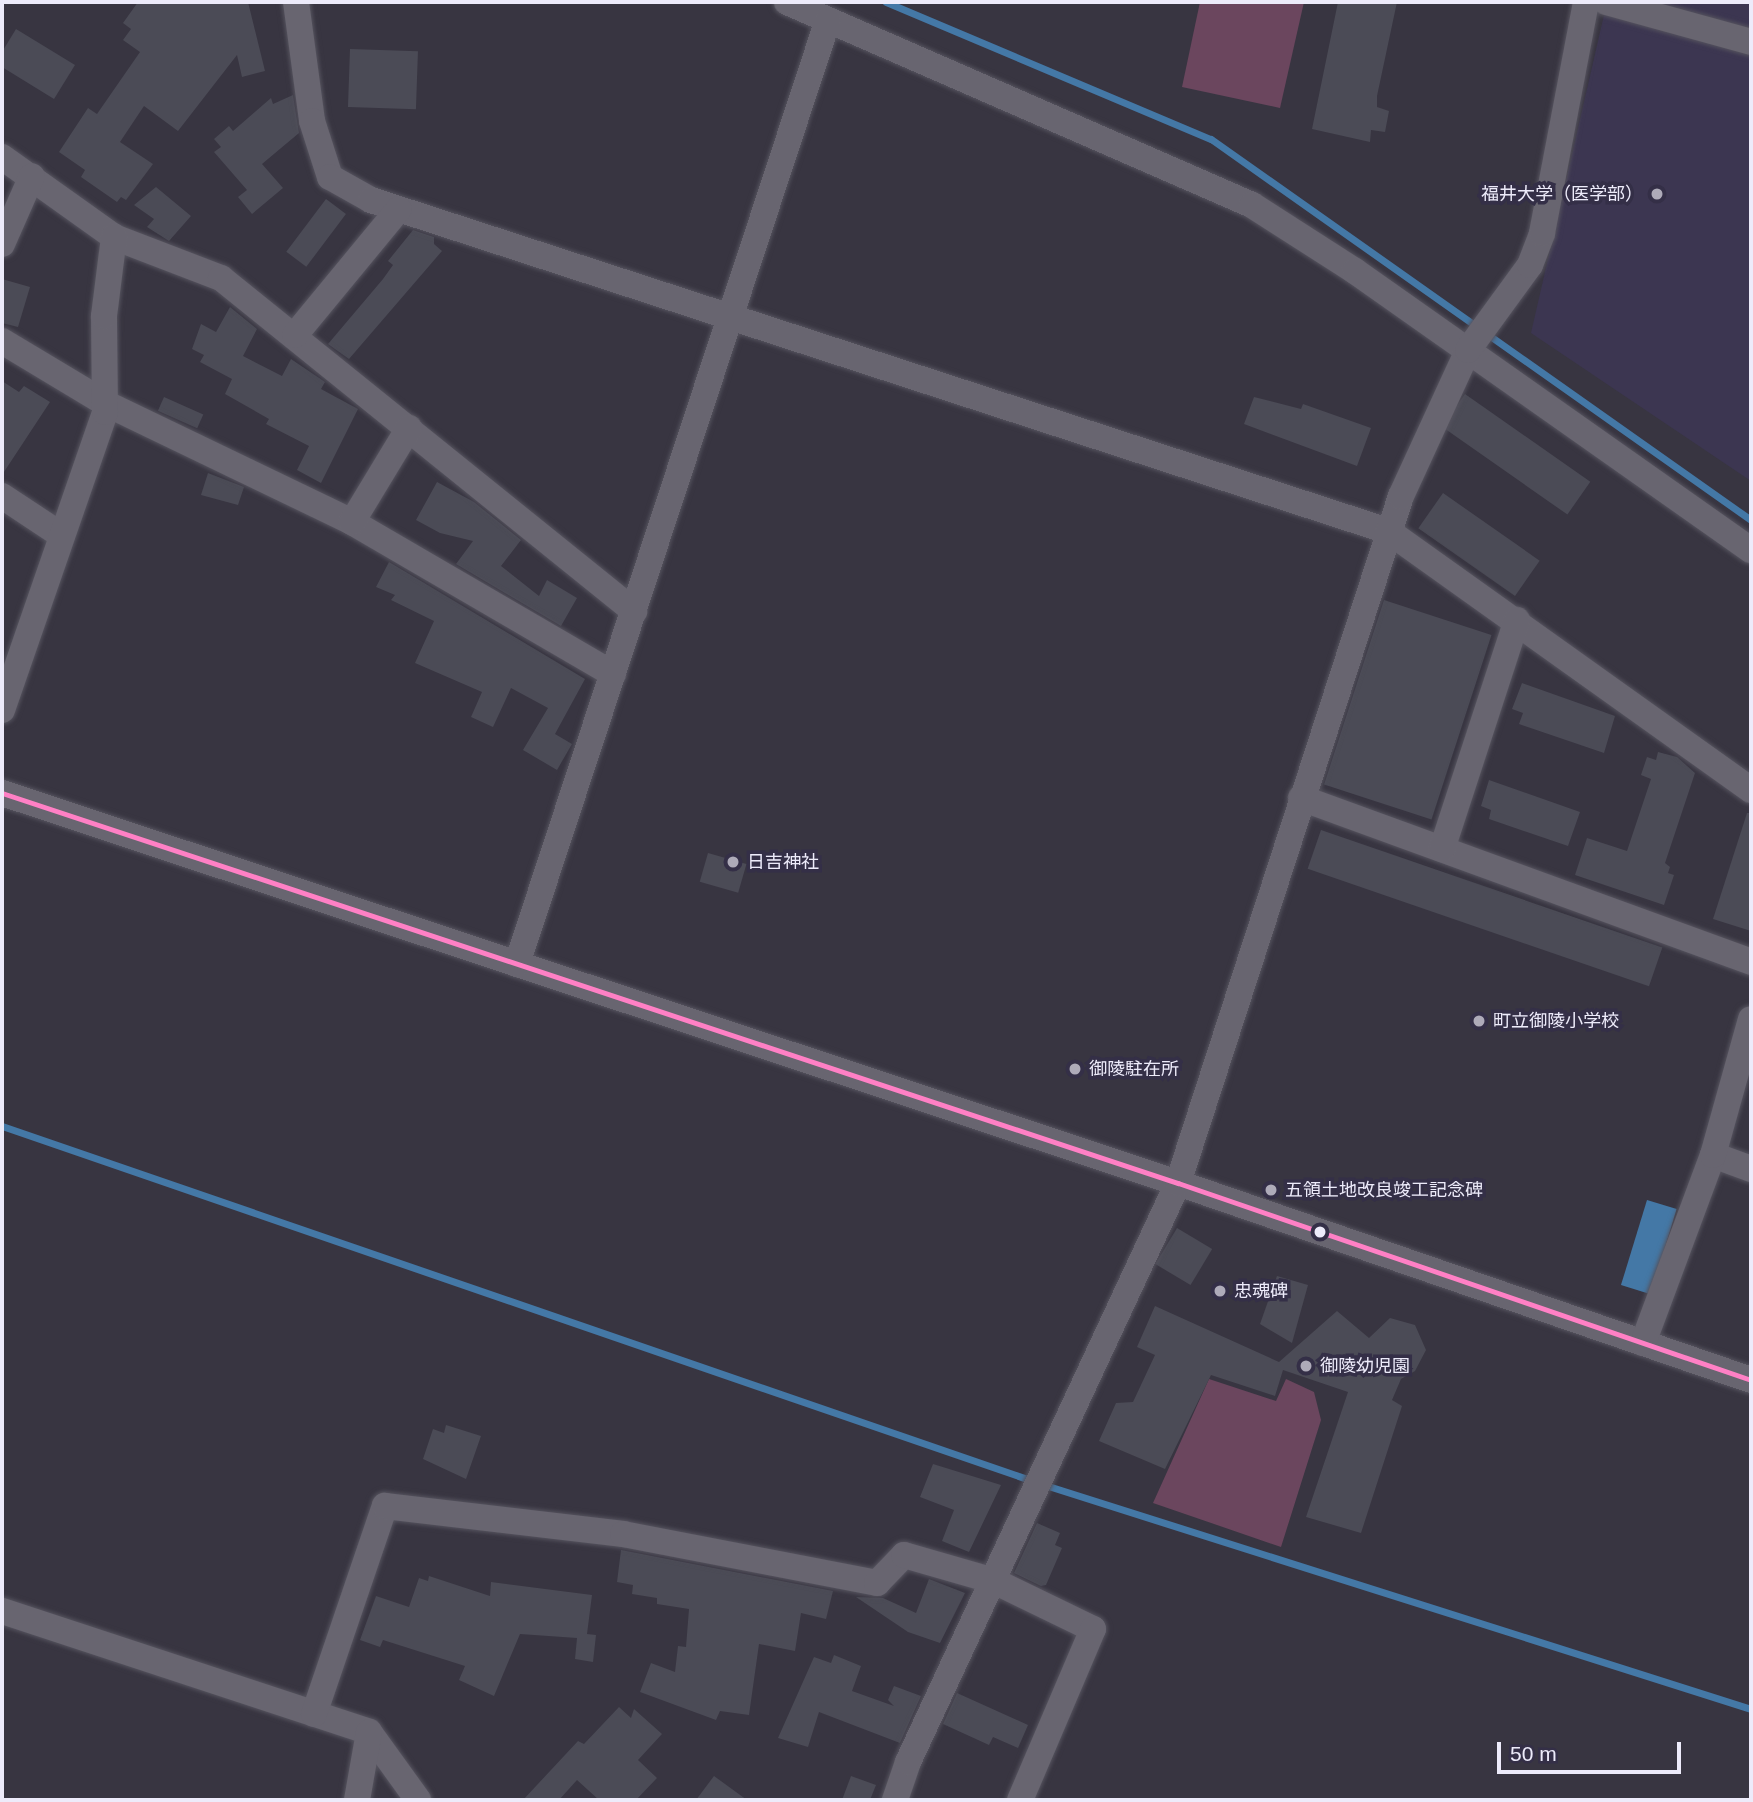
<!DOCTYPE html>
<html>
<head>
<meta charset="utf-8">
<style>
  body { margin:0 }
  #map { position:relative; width:1753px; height:1802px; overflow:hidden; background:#383541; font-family:Helvetica,"Noto Sans JP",sans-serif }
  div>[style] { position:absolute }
  .built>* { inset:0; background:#3c3651 }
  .green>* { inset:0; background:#6b465e }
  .water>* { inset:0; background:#4478a6; transform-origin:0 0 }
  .stream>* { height:7px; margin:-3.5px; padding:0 3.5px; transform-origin:3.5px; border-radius:3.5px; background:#4478a6 }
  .building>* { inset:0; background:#4b4b56; transform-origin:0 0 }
  .roads { filter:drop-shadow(0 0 2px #55535e) drop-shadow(0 0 2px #55535e) }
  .minor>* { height:26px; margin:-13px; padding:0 13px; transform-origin:13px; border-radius:13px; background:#686570 }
  .bus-1>* { height:5px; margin:-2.5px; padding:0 2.5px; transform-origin:2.5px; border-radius:2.5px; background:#ff80c5 }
  .dots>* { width:19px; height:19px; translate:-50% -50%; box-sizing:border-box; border:4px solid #342f47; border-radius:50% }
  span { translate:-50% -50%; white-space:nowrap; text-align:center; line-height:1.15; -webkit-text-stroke:7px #342f47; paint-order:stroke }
  .poi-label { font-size:18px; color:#edebfa }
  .right { translate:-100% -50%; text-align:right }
  .left { translate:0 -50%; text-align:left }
  .frame { position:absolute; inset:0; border:4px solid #edebfa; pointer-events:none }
  .scale { position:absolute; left:1497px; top:1742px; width:184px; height:32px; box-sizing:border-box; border:4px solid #edebfa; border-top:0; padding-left:9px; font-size:21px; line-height:24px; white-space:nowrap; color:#edebfa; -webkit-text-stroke:5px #342f47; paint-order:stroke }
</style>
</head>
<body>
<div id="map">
  <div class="built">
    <i style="clip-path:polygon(1607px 2px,1751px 2px,1751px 481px,1531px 333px)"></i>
  </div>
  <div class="green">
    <i style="clip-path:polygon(1200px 2px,1304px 2px,1280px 108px,1182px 87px)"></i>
    <i style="clip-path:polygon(1209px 1379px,1276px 1401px,1286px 1379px,1314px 1392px,1321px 1420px,1281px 1547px,1153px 1503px)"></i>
  </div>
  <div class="water">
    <i style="left:1647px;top:1200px;width:31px;height:89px;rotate:17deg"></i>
  </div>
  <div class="stream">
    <i style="left:886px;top:2px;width:353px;rotate:22.9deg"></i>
    <i style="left:1211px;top:139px;width:661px;rotate:35.21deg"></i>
    <i style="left:2px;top:1126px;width:1090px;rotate:19deg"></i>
    <i style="left:1045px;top:1485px;width:741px;rotate:17.6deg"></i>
  </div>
  <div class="building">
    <i style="clip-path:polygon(138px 2px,248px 2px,265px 71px,242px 77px,237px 55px,178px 131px,144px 106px,120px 142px,153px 164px,126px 200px,121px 197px,117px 202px,81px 177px,85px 170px,59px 152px,88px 108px,97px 114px,140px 52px,123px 40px,131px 29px,123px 23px)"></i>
    <i style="clip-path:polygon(1338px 2px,1397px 2px,1377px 96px,1377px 107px,1389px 111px,1385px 132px,1371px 130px,1370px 142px,1312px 129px)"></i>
    <i style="clip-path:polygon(16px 29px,75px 65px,54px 99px,2px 67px,2px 52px)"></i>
    <i style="left:350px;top:49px;width:68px;height:58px;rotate:2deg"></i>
    <i style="clip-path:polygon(293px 95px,299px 133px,262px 164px,283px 188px,252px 214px,238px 197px,247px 190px,214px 152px,221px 147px,214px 139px,229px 126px,233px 131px,271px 98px,273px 104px)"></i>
    <i style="clip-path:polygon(156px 187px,191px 216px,169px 241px,147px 227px,154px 219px,134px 205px)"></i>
    <i style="left:326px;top:199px;width:25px;height:66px;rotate:37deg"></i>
    <i style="clip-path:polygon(413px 230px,434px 237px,434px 244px,442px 251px,349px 359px,328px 344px,383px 279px,393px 265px,388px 261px)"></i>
    <i style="clip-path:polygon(2px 279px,30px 287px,18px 327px,2px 323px)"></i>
    <i style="clip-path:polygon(230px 307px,257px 329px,243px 356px,282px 376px,291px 359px,325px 382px,321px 389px,358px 409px,321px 483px,297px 470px,309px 446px,266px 424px,269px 419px,225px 394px,232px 379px,200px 362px,204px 355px,192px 349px,201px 324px,216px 332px)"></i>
    <i style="clip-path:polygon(2px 381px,19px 392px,24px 386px,50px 402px,2px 475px)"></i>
    <i style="left:1465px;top:394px;width:153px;height:40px;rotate:35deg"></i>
    <i style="left:164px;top:397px;width:43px;height:15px;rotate:24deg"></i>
    <i style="clip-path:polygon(1254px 397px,1301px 409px,1303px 404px,1371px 428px,1357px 466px,1244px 424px)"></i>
    <i style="clip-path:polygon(208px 473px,244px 487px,238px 505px,201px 495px)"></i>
    <i style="clip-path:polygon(437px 482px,474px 502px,521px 540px,501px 566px,539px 596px,547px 580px,577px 598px,561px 626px,456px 564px,473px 541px,440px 533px,416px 520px)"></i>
    <i style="left:1443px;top:493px;width:118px;height:43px;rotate:35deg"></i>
    <i style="clip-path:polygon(389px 562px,585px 679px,555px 734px,572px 744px,557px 770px,523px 750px,548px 708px,511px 688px,493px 727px,471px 717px,482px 692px,415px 663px,434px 621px,391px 600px,395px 595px,376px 587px)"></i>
    <i style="left:1384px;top:600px;width:113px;height:194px;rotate:18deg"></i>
    <i style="clip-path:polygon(1522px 683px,1615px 716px,1604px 753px,1519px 724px,1523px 713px,1512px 709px)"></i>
    <i style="clip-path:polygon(1658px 752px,1677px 757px,1695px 773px,1665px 863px,1670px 867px,1668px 873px,1674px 875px,1664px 905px,1575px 875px,1587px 838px,1627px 851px,1651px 779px,1641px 775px,1647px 757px,1656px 760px)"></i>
    <i style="clip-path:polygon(1489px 780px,1580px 812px,1568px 846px,1489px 819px,1491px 810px,1481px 806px)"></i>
    <i style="clip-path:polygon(1747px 813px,1751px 813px,1751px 931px,1713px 919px)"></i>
    <i style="left:1321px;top:830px;width:361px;height:41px;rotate:19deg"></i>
    <i style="left:708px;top:853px;width:40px;height:30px;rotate:16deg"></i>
    <i style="left:1177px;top:1228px;width:41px;height:42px;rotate:31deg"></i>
    <i style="clip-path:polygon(1277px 1276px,1308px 1285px,1292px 1343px,1260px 1324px)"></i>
    <i style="clip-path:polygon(1155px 1306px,1279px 1362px,1337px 1311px,1369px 1338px,1390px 1318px,1415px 1325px,1426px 1350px,1415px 1371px,1401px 1379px,1392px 1400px,1402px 1406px,1361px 1533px,1306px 1517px,1348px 1392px,1283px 1370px,1275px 1396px,1211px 1375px,1165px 1469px,1099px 1441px,1116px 1403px,1133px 1402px,1155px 1355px,1137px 1347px)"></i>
    <i style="clip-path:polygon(446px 1425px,481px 1436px,466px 1479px,423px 1459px,433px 1429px,444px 1433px)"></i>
    <i style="clip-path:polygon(933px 1464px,1001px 1485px,969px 1552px,942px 1541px,954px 1510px,920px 1497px)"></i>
    <i style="clip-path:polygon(1037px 1523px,1060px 1533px,1055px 1545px,1062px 1548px,1046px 1585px,1041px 1586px,1014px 1573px)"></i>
    <i style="clip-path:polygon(621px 1550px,833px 1591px,826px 1619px,801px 1613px,795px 1651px,759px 1644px,749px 1715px,720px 1711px,716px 1720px,640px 1692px,651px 1663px,675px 1672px,678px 1646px,686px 1647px,689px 1609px,657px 1604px,657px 1598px,632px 1594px,633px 1585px,617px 1582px)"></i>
    <i style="clip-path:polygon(429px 1576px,490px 1596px,491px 1582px,592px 1595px,587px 1634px,596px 1635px,593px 1662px,575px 1659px,577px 1638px,520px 1634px,494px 1696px,459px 1680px,465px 1666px,383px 1640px,380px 1647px,360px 1640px,376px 1596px,409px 1607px,419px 1578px,428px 1581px)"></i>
    <i style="clip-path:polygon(929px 1579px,965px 1593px,940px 1643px,908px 1632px,856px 1597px,883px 1598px,916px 1613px)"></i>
    <i style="clip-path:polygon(834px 1655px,861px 1666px,852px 1691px,894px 1706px,888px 1700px,894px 1686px,921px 1696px,900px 1743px,819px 1712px,808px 1747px,778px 1738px,814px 1657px,831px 1663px)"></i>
    <i style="clip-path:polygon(957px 1693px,1028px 1725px,1018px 1748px,993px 1737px,989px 1745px,943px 1724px)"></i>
    <i style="clip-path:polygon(619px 1707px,631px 1718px,634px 1709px,662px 1734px,638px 1760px,657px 1778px,636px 1800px,599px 1800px,577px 1780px,559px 1800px,523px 1800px,578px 1741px,584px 1744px)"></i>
    <i style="clip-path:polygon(714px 1776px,747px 1800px,696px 1800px)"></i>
    <i style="clip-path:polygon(851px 1776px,876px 1785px,870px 1800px,842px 1800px)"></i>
  </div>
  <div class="roads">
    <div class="minor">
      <i style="left:296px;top:2px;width:120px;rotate:82.3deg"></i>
      <i style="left:312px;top:121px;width:59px;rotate:72.2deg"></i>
      <i style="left:330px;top:177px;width:47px;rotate:29.3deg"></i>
      <i style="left:371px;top:200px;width:1070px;rotate:18.03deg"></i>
      <i style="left:1388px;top:531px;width:446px;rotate:35.5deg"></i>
      <i style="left:787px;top:2px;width:507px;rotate:23.58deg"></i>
      <i style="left:1252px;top:205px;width:122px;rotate:32.7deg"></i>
      <i style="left:1355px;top:271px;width:484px;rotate:35.2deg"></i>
      <i style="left:1606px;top:2px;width:150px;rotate:15.4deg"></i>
      <i style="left:2px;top:157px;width:138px;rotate:35.5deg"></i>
      <i style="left:114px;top:237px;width:115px;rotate:21deg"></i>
      <i style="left:221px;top:278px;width:531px;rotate:38.88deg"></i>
      <i style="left:2px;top:244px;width:74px;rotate:-66.2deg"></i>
      <i style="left:295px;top:335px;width:163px;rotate:-50.5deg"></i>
      <i style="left:2px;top:341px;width:120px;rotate:31deg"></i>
      <i style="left:105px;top:403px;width:274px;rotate:25.7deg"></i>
      <i style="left:352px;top:522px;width:302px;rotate:30.2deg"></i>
      <i style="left:2px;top:496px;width:71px;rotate:33.5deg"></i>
      <i style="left:352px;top:522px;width:110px;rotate:-58.8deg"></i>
      <i style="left:2px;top:710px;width:315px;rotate:-70.9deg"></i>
      <i style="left:105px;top:412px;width:96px;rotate:-90.6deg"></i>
      <i style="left:104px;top:316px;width:80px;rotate:-82.8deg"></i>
      <i style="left:2px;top:793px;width:1239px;rotate:18.35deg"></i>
      <i style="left:1178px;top:1183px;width:606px;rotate:18.97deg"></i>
      <i style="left:1301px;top:798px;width:479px;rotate:20deg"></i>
      <i style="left:1442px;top:849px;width:241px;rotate:-71.9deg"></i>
      <i style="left:517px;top:964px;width:994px;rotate:-71.77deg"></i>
      <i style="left:1713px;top:1155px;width:40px;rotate:20.2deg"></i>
      <i style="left:1643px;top:1343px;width:201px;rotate:-69.6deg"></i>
      <i style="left:1713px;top:1155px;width:141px;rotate:-74.4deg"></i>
      <i style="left:2px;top:1611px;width:386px;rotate:18.2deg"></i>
      <i style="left:369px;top:1732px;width:84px;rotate:54.2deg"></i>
      <i style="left:314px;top:1714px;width:220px;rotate:-71.2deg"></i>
      <i style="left:385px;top:1506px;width:240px;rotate:6.7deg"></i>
      <i style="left:623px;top:1534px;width:259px;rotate:10.9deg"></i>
      <i style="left:877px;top:1583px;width:39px;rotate:-46deg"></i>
      <i style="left:904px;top:1555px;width:94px;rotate:16.1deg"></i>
      <i style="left:994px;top:1581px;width:110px;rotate:25.9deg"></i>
      <i style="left:1093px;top:1629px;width:186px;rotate:113.1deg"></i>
      <i style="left:357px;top:1800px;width:69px;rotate:-80deg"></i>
      <i style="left:895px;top:1800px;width:40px;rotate:-71.1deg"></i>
      <i style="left:908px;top:1762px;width:639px;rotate:-65deg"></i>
      <i style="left:1178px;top:1183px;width:722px;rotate:-72.02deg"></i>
      <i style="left:1401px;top:496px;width:161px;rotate:-65.3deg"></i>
      <i style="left:1468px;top:350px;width:105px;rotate:-53.9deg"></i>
      <i style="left:1530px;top:265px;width:34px;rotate:-69deg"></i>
      <i style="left:1542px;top:233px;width:235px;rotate:-79.2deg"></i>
    </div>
  </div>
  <div class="bus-1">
    <i style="left:2px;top:793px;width:1239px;rotate:18.35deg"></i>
    <i style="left:1178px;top:1183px;width:606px;rotate:18.97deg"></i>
  </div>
  <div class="dots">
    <i style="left:1657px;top:194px;background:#aeabb9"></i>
    <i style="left:733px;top:862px;background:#aeabb9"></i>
    <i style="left:1479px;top:1021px;background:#aeabb9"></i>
    <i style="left:1075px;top:1069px;background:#aeabb9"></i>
    <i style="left:1271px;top:1190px;background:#aeabb9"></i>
    <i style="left:1320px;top:1232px;background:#edebfa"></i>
    <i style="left:1220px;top:1291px;background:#aeabb9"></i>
    <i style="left:1306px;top:1366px;background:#aeabb9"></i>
  </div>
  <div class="poi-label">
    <span class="right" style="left:1643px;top:194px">福井大学（医学部）</span>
    <span class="left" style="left:747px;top:862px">日吉神社</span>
    <span class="left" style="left:1493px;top:1021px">町立御陵小学校</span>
    <span class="left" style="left:1089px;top:1069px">御陵駐在所</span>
    <span class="left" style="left:1285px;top:1190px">五領土地改良竣工記念碑</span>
    <span class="left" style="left:1234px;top:1291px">忠魂碑</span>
    <span class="left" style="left:1320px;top:1366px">御陵幼児園</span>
  </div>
  <div class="frame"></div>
  <div class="scale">50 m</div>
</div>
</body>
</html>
